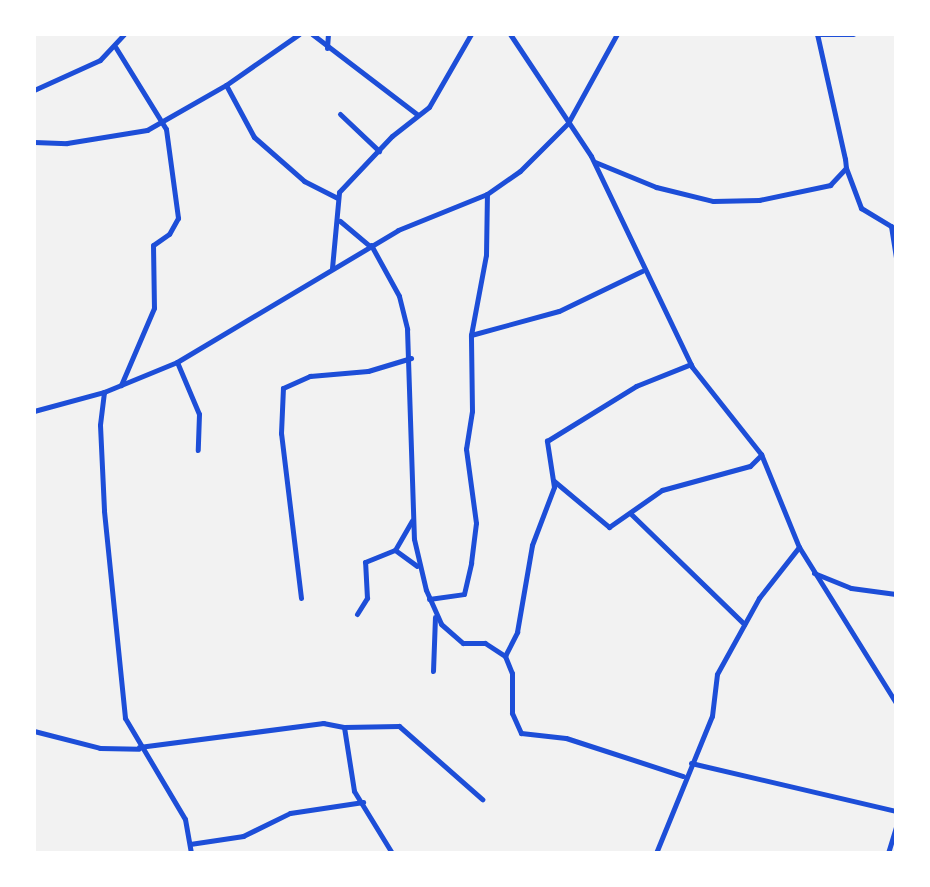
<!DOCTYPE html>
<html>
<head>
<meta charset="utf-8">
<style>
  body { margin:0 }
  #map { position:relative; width:930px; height:887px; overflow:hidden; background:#f2f2f2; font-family:Lato,sans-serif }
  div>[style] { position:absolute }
  .minor>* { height:5px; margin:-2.5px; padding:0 2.5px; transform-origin:2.5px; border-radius:2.5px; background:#1d4ed8 }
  span { translate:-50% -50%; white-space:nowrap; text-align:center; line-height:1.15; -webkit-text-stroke:8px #fff; paint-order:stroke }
  .frame { position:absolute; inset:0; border:36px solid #fff; pointer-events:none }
</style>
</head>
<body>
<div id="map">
  <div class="minor">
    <i style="left:312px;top:34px;width:133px;rotate:37.4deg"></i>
    <i style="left:510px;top:34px;width:146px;rotate:56.4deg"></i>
    <i style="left:591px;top:156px;width:234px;rotate:64.4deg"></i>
    <i style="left:692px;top:367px;width:111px;rotate:51.6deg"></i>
    <i style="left:761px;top:454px;width:100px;rotate:67.8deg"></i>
    <i style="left:799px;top:547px;width:184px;rotate:58.1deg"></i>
    <i style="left:116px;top:48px;width:95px;rotate:58.3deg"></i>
    <i style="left:166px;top:129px;width:90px;rotate:82.3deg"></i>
    <i style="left:178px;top:218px;width:18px;rotate:119deg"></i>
    <i style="left:169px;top:234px;width:19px;rotate:145deg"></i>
    <i style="left:153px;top:245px;width:63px;rotate:89.1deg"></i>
    <i style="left:154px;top:308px;width:84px;rotate:113.2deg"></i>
    <i style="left:327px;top:48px;width:14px;rotate:-86deg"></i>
    <i style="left:226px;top:85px;width:59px;rotate:61.7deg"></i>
    <i style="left:254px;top:137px;width:67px;rotate:41.3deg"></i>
    <i style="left:304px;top:181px;width:37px;rotate:27deg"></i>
    <i style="left:34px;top:90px;width:72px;rotate:-24.4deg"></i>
    <i style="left:100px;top:60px;width:35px;rotate:-47deg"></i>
    <i style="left:340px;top:114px;width:54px;rotate:43.5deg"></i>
    <i style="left:34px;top:142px;width:33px;rotate:2deg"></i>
    <i style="left:67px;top:143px;width:81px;rotate:-9.2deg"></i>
    <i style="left:147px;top:130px;width:91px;rotate:-29.7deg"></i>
    <i style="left:226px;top:85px;width:89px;rotate:-34.9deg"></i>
    <i style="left:595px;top:162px;width:66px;rotate:22.3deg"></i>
    <i style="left:656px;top:187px;width:59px;rotate:13.8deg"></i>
    <i style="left:713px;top:201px;width:46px;rotate:-1.2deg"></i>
    <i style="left:759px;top:200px;width:73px;rotate:-11.9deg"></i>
    <i style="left:830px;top:185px;width:23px;rotate:-47deg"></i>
    <i style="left:846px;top:168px;width:9px;rotate:-96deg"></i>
    <i style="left:845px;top:159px;width:128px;rotate:-102.6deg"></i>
    <i style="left:817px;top:34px;width:36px"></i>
    <i style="left:846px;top:168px;width:43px;rotate:69.4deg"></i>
    <i style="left:861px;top:208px;width:35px;rotate:31deg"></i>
    <i style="left:891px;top:226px;width:32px;rotate:81deg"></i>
    <i style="left:340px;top:221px;width:39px;rotate:40deg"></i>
    <i style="left:371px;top:245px;width:58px;rotate:61.2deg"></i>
    <i style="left:399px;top:296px;width:34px;rotate:76deg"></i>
    <i style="left:407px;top:329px;width:210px;rotate:88.1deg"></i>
    <i style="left:414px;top:539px;width:52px;rotate:76.8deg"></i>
    <i style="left:426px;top:590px;width:37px;rotate:66deg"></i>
    <i style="left:441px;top:624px;width:29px;rotate:41deg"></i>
    <i style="left:463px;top:643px;width:22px"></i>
    <i style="left:485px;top:643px;width:24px;rotate:33deg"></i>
    <i style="left:505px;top:656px;width:18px;rotate:68deg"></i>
    <i style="left:512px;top:673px;width:40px;rotate:90deg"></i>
    <i style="left:512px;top:713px;width:22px;rotate:66deg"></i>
    <i style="left:521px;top:733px;width:45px;rotate:6.3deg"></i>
    <i style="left:566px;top:738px;width:123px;rotate:18deg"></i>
    <i style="left:332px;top:268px;width:76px;rotate:-84.7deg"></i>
    <i style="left:339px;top:192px;width:77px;rotate:-46.6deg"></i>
    <i style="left:392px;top:136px;width:47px;rotate:-38.1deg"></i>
    <i style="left:429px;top:107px;width:84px;rotate:-60.1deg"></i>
    <i style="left:471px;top:335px;width:91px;rotate:-15.3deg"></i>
    <i style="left:559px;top:311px;width:92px;rotate:-25.7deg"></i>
    <i style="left:177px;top:362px;width:56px;rotate:67.1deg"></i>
    <i style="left:199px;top:414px;width:36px;rotate:92deg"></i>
    <i style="left:104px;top:392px;width:33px;rotate:97deg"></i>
    <i style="left:100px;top:425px;width:86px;rotate:87.3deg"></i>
    <i style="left:104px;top:511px;width:208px;rotate:84.2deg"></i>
    <i style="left:125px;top:718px;width:117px;rotate:59.3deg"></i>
    <i style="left:185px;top:819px;width:35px;rotate:80deg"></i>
    <i style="left:34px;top:411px;width:73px;rotate:-15.2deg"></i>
    <i style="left:104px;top:392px;width:79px;rotate:-22.3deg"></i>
    <i style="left:177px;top:362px;width:257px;rotate:-30.8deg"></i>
    <i style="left:398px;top:230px;width:96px;rotate:-22deg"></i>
    <i style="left:487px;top:194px;width:40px;rotate:-34.9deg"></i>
    <i style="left:520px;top:171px;width:68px;rotate:-45deg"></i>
    <i style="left:568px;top:123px;width:102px;rotate:-61.2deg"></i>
    <i style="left:554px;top:481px;width:72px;rotate:39.9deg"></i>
    <i style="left:609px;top:527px;width:65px;rotate:-34.9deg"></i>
    <i style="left:662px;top:490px;width:91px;rotate:-15.3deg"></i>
    <i style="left:750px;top:466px;width:16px;rotate:-45deg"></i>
    <i style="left:631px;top:514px;width:158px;rotate:44.2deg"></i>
    <i style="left:395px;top:550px;width:27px;rotate:36deg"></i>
    <i style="left:814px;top:573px;width:40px;rotate:22deg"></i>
    <i style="left:851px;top:588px;width:45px;rotate:7.6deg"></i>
    <i style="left:301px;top:598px;width:166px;rotate:-96.9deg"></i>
    <i style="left:281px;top:433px;width:45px;rotate:-87.5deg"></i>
    <i style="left:283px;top:388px;width:30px;rotate:-24deg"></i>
    <i style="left:310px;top:376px;width:58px;rotate:-4.9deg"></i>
    <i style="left:368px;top:371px;width:45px;rotate:-16.8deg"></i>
    <i style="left:429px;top:599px;width:35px;rotate:-8deg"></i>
    <i style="left:464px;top:594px;width:32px;rotate:-77deg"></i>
    <i style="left:471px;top:563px;width:40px;rotate:-82.9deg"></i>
    <i style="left:476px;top:523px;width:75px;rotate:-97.7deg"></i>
    <i style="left:466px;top:449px;width:38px;rotate:-81deg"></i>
    <i style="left:472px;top:411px;width:76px;rotate:-90.8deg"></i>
    <i style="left:471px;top:335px;width:81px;rotate:-79.4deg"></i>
    <i style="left:486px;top:255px;width:61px;rotate:-89.1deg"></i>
    <i style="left:357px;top:614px;width:19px;rotate:-58deg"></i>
    <i style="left:367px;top:598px;width:36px;rotate:-93deg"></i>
    <i style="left:365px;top:562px;width:32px;rotate:-22deg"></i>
    <i style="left:395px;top:550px;width:34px;rotate:-60deg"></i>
    <i style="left:505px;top:656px;width:27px;rotate:-63deg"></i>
    <i style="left:517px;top:632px;width:88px;rotate:-80.2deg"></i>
    <i style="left:532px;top:545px;width:62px;rotate:-69.2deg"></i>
    <i style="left:554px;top:487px;width:47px;rotate:-98.7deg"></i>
    <i style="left:547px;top:441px;width:105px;rotate:-31.7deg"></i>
    <i style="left:636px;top:386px;width:59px;rotate:-21.8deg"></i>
    <i style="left:433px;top:671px;width:54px;rotate:-87.9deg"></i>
    <i style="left:344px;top:727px;width:55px;rotate:-1deg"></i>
    <i style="left:399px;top:726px;width:111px;rotate:41.3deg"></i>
    <i style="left:34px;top:731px;width:68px;rotate:14.4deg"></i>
    <i style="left:100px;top:748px;width:39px;rotate:1deg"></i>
    <i style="left:139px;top:747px;width:186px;rotate:-7.4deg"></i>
    <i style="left:323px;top:723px;width:21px;rotate:11deg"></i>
    <i style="left:344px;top:727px;width:65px;rotate:81.1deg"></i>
    <i style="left:354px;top:791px;width:73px;rotate:58.5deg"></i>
    <i style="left:691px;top:763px;width:211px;rotate:13.2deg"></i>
    <i style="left:190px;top:844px;width:54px;rotate:-8.6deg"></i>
    <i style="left:243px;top:836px;width:52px;rotate:-26.1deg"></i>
    <i style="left:290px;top:813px;width:74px;rotate:-8.6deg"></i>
    <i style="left:656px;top:853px;width:148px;rotate:-67.8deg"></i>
    <i style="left:712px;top:716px;width:42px;rotate:-83.2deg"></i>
    <i style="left:717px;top:674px;width:87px;rotate:-61.1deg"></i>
    <i style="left:759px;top:598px;width:65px;rotate:-51.9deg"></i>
    <i style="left:888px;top:853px;width:27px;rotate:-73deg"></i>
  </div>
  <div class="frame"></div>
</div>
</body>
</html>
